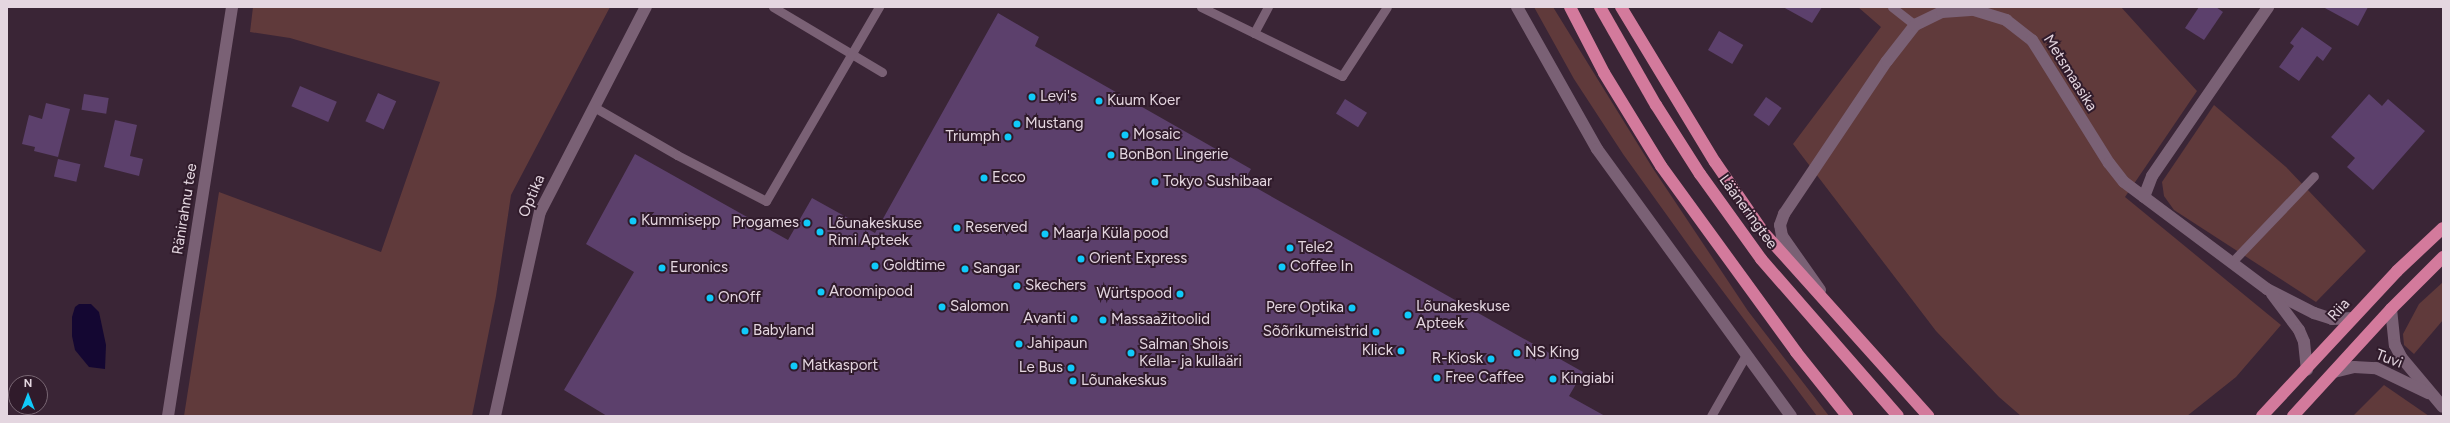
<!DOCTYPE html>
<html>
<head>
<meta charset="utf-8">
<style>
  body { margin:0 }
  #map { position:relative; width:2450px; height:423px; overflow:hidden; background:#3a2536; font-family:Figtree,sans-serif }
  div>[style] { position:absolute }
  .green>* { inset:0; background:#603a3b }
  .water>* { inset:0; background:#140732 }
  .building>* { inset:0; background:#5c406c; transform-origin:0 0 }
  .lane>* { height:9px; margin:-4.5px; padding:0 4.5px; transform-origin:4.5px; border-radius:4.5px; background:#7a6175 }
  .street>* { height:12px; margin:-6px; padding:0 6px; transform-origin:6px; border-radius:6px; background:#7a6175 }
  .highway>* { height:12px; margin:-6px; padding:0 6px; transform-origin:6px; border-radius:6px; background:#d37a9c }
  .dots>* { width:11px; height:11px; translate:-50% -50%; box-sizing:border-box; border:2px solid #301b2b; border-radius:50% }
  span { translate:-50% -50%; white-space:nowrap; text-align:center; line-height:1.15; -webkit-text-stroke:4px #301b2b; paint-order:stroke }
  .street-label { font-size:15px; color:#e4d6e0 }
  .poi-label { font-size:15px; color:#e4d6e0 }
  .left { translate:0 -50%; text-align:left }
  .right { translate:-100% -50%; text-align:right }
  .frame { position:absolute; inset:0; border:8px solid #e4d6e0; pointer-events:none }
  .north { position:absolute; left:8px; top:375px; width:40px; height:40px; box-sizing:border-box; background:#301b2b; border:1px solid #786673; border-radius:50%; rotate:0deg; font-size:11px; font-weight:700; line-height:16px; text-align:center; color:#e4d6e0 }
  .north::after { content:''; display:block; margin:auto; width:14px; height:18px; background:#10cafa; clip-path:polygon(50% 0,100% 100%,50% 72%,0 100%) }
</style>
</head>
<body>
<div id="map">
  <div class="green">
    <i style="clip-path:polygon(253px 7px,610px 7px,511px 195px,496px 296px,472px 416px,184px 416px,219px 192px,381px 252px,440px 82px,290px 38px,250px 32px)"></i>
    <i style="clip-path:polygon(1534px 7px,1553px 7px,1652px 167px,1748px 311px,1829px 416px,1817px 416px,1694px 253px,1623px 154px,1574px 79px)"></i>
    <i style="clip-path:polygon(1858px 7px,2121px 7px,2197px 91px,2125px 197px,2281px 325px,2236px 377px,2187px 416px,2021px 416px,1999px 397px,1936px 331px,1793px 144px,1881px 27px)"></i>
    <i style="clip-path:polygon(2214px 105px,2286px 167px,2366px 251px,2316px 302px,2174px 210px,2164px 196px,2162px 182px)"></i>
    <i style="clip-path:polygon(2443px 282px,2443px 320px,2414px 354px,2404px 345px,2403px 334px,2419px 304px)"></i>
    <i style="clip-path:polygon(2384px 385px,2429px 416px,2353px 416px)"></i>
  </div>
  <div class="water">
    <i style="clip-path:polygon(79px 304px,91px 304px,99px 312px,106px 345px,105px 369px,89px 367px,75px 350px,72px 336px,72px 317px,75px 307px)"></i>
  </div>
  <div class="building">
    <i style="clip-path:polygon(1783px 7px,1822px 7px,1812px 23px)"></i>
    <i style="clip-path:polygon(2199px 7px,2216px 7px,2223px 12px,2204px 40px,2185px 28px)"></i>
    <i style="clip-path:polygon(2323px 7px,2368px 7px,2358px 26px)"></i>
    <i style="clip-path:polygon(998px 13px,1039px 37px,1035px 46px,1251px 169px,1244px 181px,1583px 372px,1569px 396px,1605px 416px,607px 416px,564px 390px,634px 272px,586px 244px,635px 154px,788px 240px,812px 198px,875px 233px)"></i>
    <i style="clip-path:polygon(2302px 27px,2332px 48px,2323px 61px,2317px 56px,2299px 81px,2279px 67px,2294px 46px,2290px 43px)"></i>
    <i style="left:1719px;top:31px;width:28px;height:22px;rotate:30deg"></i>
    <i style="left:300px;top:86px;width:40px;height:22px;rotate:23deg"></i>
    <i style="left:378px;top:93px;width:20px;height:31px;rotate:24deg"></i>
    <i style="left:84px;top:94px;width:25px;height:16px;rotate:9deg"></i>
    <i style="clip-path:polygon(2369px 94px,2382px 106px,2388px 99px,2425px 131px,2373px 190px,2347px 167px,2355px 158px,2331px 137px)"></i>
    <i style="left:1766px;top:97px;width:19px;height:22px;rotate:35deg"></i>
    <i style="left:1345px;top:99px;width:26px;height:17px;rotate:32deg"></i>
    <i style="clip-path:polygon(46px 103px,70px 109px,58px 157px,34px 151px,35px 147px,22px 144px,29px 115px,42px 119px)"></i>
    <i style="clip-path:polygon(115px 120px,137px 125px,130px 156px,143px 159px,139px 176px,104px 167px)"></i>
    <i style="left:58px;top:159px;width:23px;height:18px;rotate:13deg"></i>
  </div>
  <div class="lane">
    <i style="left:773px;top:7px;width:127px;rotate:30.8deg"></i>
    <i style="left:1201px;top:7px;width:157px;rotate:26.1deg"></i>
    <i style="left:1342px;top:76px;width:82px;rotate:-56.9deg"></i>
    <i style="left:1892px;top:7px;width:29px;rotate:38deg"></i>
    <i style="left:1254px;top:33px;width:30px;rotate:-62deg"></i>
    <i style="left:594px;top:107px;width:96px;rotate:30deg"></i>
    <i style="left:677px;top:155px;width:100px;rotate:27.3deg"></i>
    <i style="left:766px;top:201px;width:225px;rotate:-59.8deg"></i>
    <i style="left:2231px;top:263px;width:120px;rotate:-46.3deg"></i>
    <i style="left:1711px;top:416px;width:70px;rotate:-60.2deg"></i>
  </div>
  <div class="street">
    <i style="left:1517px;top:7px;width:163px;rotate:60.6deg"></i>
    <i style="left:1597px;top:149px;width:330px;rotate:54deg"></i>
    <i style="left:2144px;top:197px;width:22px;rotate:-69deg"></i>
    <i style="left:2152px;top:176px;width:205px;rotate:-55.5deg"></i>
    <i style="left:1820px;top:290px;width:66px;rotate:-125.1deg"></i>
    <i style="left:1782px;top:236px;width:11px;rotate:-100deg"></i>
    <i style="left:1780px;top:225px;width:12px;rotate:-70deg"></i>
    <i style="left:1784px;top:214px;width:184px;rotate:-56.1deg"></i>
    <i style="left:1887px;top:61px;width:46px;rotate:-52.1deg"></i>
    <i style="left:1915px;top:25px;width:30px;rotate:-26deg"></i>
    <i style="left:1942px;top:12px;width:32px;rotate:-4deg"></i>
    <i style="left:1974px;top:10px;width:34px;rotate:17deg"></i>
    <i style="left:2006px;top:20px;width:33px;rotate:38deg"></i>
    <i style="left:2032px;top:40px;width:145px;rotate:58deg"></i>
    <i style="left:2109px;top:163px;width:24px;rotate:52deg"></i>
    <i style="left:2124px;top:182px;width:179px;rotate:36.8deg"></i>
    <i style="left:2267px;top:289px;width:53px;rotate:27.1deg"></i>
    <i style="left:2314px;top:313px;width:19px;rotate:18deg"></i>
    <i style="left:2332px;top:319px;width:21px;rotate:-3deg"></i>
    <i style="left:2272px;top:294px;width:45px;rotate:53.1deg"></i>
    <i style="left:2299px;top:330px;width:13px;rotate:67deg"></i>
    <i style="left:2304px;top:342px;width:28px;rotate:84deg"></i>
    <i style="left:2391px;top:309px;width:36px;rotate:84deg"></i>
    <i style="left:2395px;top:345px;width:13px;rotate:63deg"></i>
    <i style="left:2401px;top:357px;width:65px;rotate:50deg"></i>
    <i style="left:2334px;top:372px;width:21px;rotate:-14deg"></i>
    <i style="left:2354px;top:367px;width:22px;rotate:3deg"></i>
    <i style="left:2376px;top:368px;width:58px;rotate:25.7deg"></i>
    <i style="left:168px;top:416px;width:414px;rotate:-81.1deg"></i>
    <i style="left:495px;top:416px;width:209px;rotate:-77.6deg"></i>
    <i style="left:540px;top:212px;width:231px;rotate:-62.7deg"></i>
  </div>
  <div class="highway">
    <i style="left:1570px;top:7px;width:74px;rotate:62.7deg"></i>
    <i style="left:1604px;top:73px;width:109px;rotate:58.5deg"></i>
    <i style="left:1661px;top:166px;width:230px;rotate:54deg"></i>
    <i style="left:1796px;top:352px;width:82px;rotate:51.4deg"></i>
    <i style="left:1600px;top:7px;width:113px;rotate:60.3deg"></i>
    <i style="left:1656px;top:105px;width:82px;rotate:57.5deg"></i>
    <i style="left:1700px;top:174px;width:105px;rotate:54.3deg"></i>
    <i style="left:1761px;top:259px;width:208px;rotate:48.9deg"></i>
    <i style="left:1621px;top:7px;width:181px;rotate:58.8deg"></i>
    <i style="left:1715px;top:162px;width:86px;rotate:55.4deg"></i>
    <i style="left:1764px;top:233px;width:246px;rotate:48.1deg"></i>
    <i style="left:2262px;top:416px;width:198px;rotate:-47deg"></i>
    <i style="left:2397px;top:271px;width:63px;rotate:-43.1deg"></i>
    <i style="left:2293px;top:416px;width:145px;rotate:-47.5deg"></i>
    <i style="left:2391px;top:309px;width:74px;rotate:-45deg"></i>
  </div>
  <div class="dots">
    <i style="left:1032px;top:97px;background:#10cafa"></i>
    <i style="left:1099px;top:101px;background:#10cafa"></i>
    <i style="left:1017px;top:124px;background:#10cafa"></i>
    <i style="left:1125px;top:135px;background:#10cafa"></i>
    <i style="left:1008px;top:137px;background:#10cafa"></i>
    <i style="left:1111px;top:155px;background:#10cafa"></i>
    <i style="left:984px;top:178px;background:#10cafa"></i>
    <i style="left:1155px;top:182px;background:#10cafa"></i>
    <i style="left:633px;top:221px;background:#10cafa"></i>
    <i style="left:807px;top:223px;background:#10cafa"></i>
    <i style="left:957px;top:228px;background:#10cafa"></i>
    <i style="left:820px;top:232px;background:#10cafa"></i>
    <i style="left:1045px;top:234px;background:#10cafa"></i>
    <i style="left:1290px;top:248px;background:#10cafa"></i>
    <i style="left:1081px;top:259px;background:#10cafa"></i>
    <i style="left:875px;top:266px;background:#10cafa"></i>
    <i style="left:1282px;top:267px;background:#10cafa"></i>
    <i style="left:662px;top:268px;background:#10cafa"></i>
    <i style="left:965px;top:269px;background:#10cafa"></i>
    <i style="left:1017px;top:286px;background:#10cafa"></i>
    <i style="left:821px;top:292px;background:#10cafa"></i>
    <i style="left:1180px;top:294px;background:#10cafa"></i>
    <i style="left:710px;top:298px;background:#10cafa"></i>
    <i style="left:942px;top:307px;background:#10cafa"></i>
    <i style="left:1352px;top:308px;background:#10cafa"></i>
    <i style="left:1408px;top:315px;background:#10cafa"></i>
    <i style="left:1074px;top:319px;background:#10cafa"></i>
    <i style="left:1103px;top:320px;background:#10cafa"></i>
    <i style="left:745px;top:331px;background:#10cafa"></i>
    <i style="left:1376px;top:332px;background:#10cafa"></i>
    <i style="left:1019px;top:344px;background:#10cafa"></i>
    <i style="left:1401px;top:351px;background:#10cafa"></i>
    <i style="left:1131px;top:353px;background:#10cafa"></i>
    <i style="left:1517px;top:353px;background:#10cafa"></i>
    <i style="left:1491px;top:359px;background:#10cafa"></i>
    <i style="left:794px;top:366px;background:#10cafa"></i>
    <i style="left:1071px;top:368px;background:#10cafa"></i>
    <i style="left:1437px;top:378px;background:#10cafa"></i>
    <i style="left:1553px;top:379px;background:#10cafa"></i>
    <i style="left:1073px;top:381px;background:#10cafa"></i>
  </div>
  <div class="street-label">
    <span style="left:2070px;top:73px;rotate:58deg">Metsmaasika</span>
    <span style="left:532px;top:196px;rotate:-67deg">Optika</span>
    <span style="left:185px;top:209px;rotate:-81deg">Ränirahnu tee</span>
    <span style="left:1748px;top:212px;rotate:54deg">Lääneringtee</span>
    <span style="left:2339px;top:310px;rotate:-48deg">Riia</span>
    <span style="left:2389px;top:359px;rotate:21deg">Tuvi</span>
  </div>
  <div class="poi-label">
    <span class="left" style="left:1040px;top:97px">Levi's</span>
    <span class="left" style="left:1107px;top:101px">Kuum Koer</span>
    <span class="left" style="left:1025px;top:124px">Mustang</span>
    <span class="left" style="left:1133px;top:135px">Mosaic</span>
    <span class="right" style="left:1000px;top:137px">Triumph</span>
    <span class="left" style="left:1119px;top:155px">BonBon Lingerie</span>
    <span class="left" style="left:992px;top:178px">Ecco</span>
    <span class="left" style="left:1163px;top:182px">Tokyo Sushibaar</span>
    <span class="left" style="left:641px;top:221px">Kummisepp</span>
    <span class="right" style="left:799px;top:223px">Progames</span>
    <span class="left" style="left:828px;top:232px">Lõunakeskuse<br>Rimi Apteek</span>
    <span class="left" style="left:965px;top:228px">Reserved</span>
    <span class="left" style="left:1053px;top:234px">Maarja Küla pood</span>
    <span class="left" style="left:1298px;top:248px">Tele2</span>
    <span class="left" style="left:1089px;top:259px">Orient Express</span>
    <span class="left" style="left:883px;top:266px">Goldtime</span>
    <span class="left" style="left:1290px;top:267px">Coffee In</span>
    <span class="left" style="left:670px;top:268px">Euronics</span>
    <span class="left" style="left:973px;top:269px">Sangar</span>
    <span class="left" style="left:1025px;top:286px">Skechers</span>
    <span class="left" style="left:829px;top:292px">Aroomipood</span>
    <span class="right" style="left:1172px;top:294px">Würtspood</span>
    <span class="left" style="left:718px;top:298px">OnOff</span>
    <span class="left" style="left:1416px;top:315px">Lõunakeskuse<br>Apteek</span>
    <span class="left" style="left:950px;top:307px">Salomon</span>
    <span class="right" style="left:1344px;top:308px">Pere Optika</span>
    <span class="right" style="left:1066px;top:319px">Avanti</span>
    <span class="left" style="left:1111px;top:320px">Massaažitoolid</span>
    <span class="left" style="left:753px;top:331px">Babyland</span>
    <span class="right" style="left:1368px;top:332px">Sõõrikumeistrid</span>
    <span class="left" style="left:1027px;top:344px">Jahipaun</span>
    <span class="left" style="left:1139px;top:353px">Salman Shois<br>Kella- ja kullaäri</span>
    <span class="right" style="left:1393px;top:351px">Klick</span>
    <span class="left" style="left:1525px;top:353px">NS King</span>
    <span class="right" style="left:1483px;top:359px">R-Kiosk</span>
    <span class="left" style="left:802px;top:366px">Matkasport</span>
    <span class="right" style="left:1063px;top:368px">Le Bus</span>
    <span class="left" style="left:1445px;top:378px">Free Caffee</span>
    <span class="left" style="left:1561px;top:379px">Kingiabi</span>
    <span class="left" style="left:1081px;top:381px">Lõunakeskus</span>
  </div>
  <div class="frame"></div>
  <div class="north">N</div>
</div>
</body>
</html>
